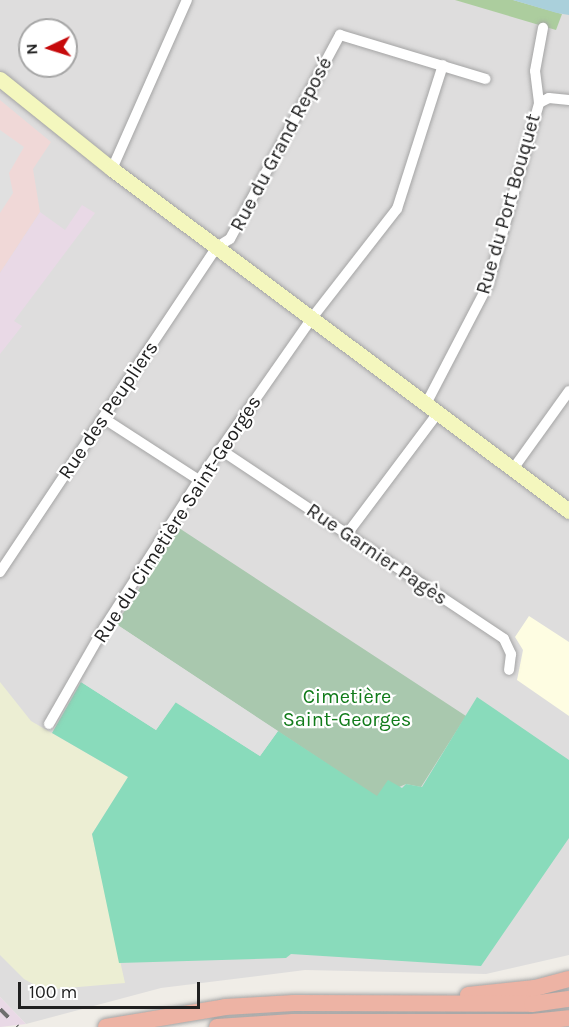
<!DOCTYPE html>
<html>
<head>
<meta charset="utf-8">
<style>
  body { margin:0 }
  #map { position:relative; width:569px; height:1027px; overflow:hidden; background:#f0ede7; font-family:Karla,sans-serif }
  div>[style] { position:absolute }
  .residential>* { inset:0; background:#dedddd }
  .commercial>* { inset:0; background:#f0d8d7 }
  .industrial>* { inset:0; background:#e9d9e6 }
  .education>* { inset:0; background:#fefde2 }
  .farmland>* { inset:0; background:#eceed3 }
  .forest>* { inset:0; background:#accd9e }
  .cemetery>* { inset:0; background:#a9c8ae }
  .pitch>* { inset:0; background:#89dbbb }
  .parking>* { inset:0; background:#e0e0e0 }
  .water>* { inset:0; background:#aad0db }
  .roads { filter:drop-shadow(0 0 2px #a4a4a4) drop-shadow(0 0 2px #a4a4a4) }
  .minor>* { height:10px; margin:-5px; padding:0 5px; transform-origin:5px; border-radius:5px; background:#fff }
  .secondary>* { height:15px; margin:-7.5px; padding:0 7.5px; transform-origin:7.5px; border-radius:7.5px; background:#f4f7be }
  .trunk>* { height:16px; margin:-8px; padding:0 8px; transform-origin:8px; border-radius:8px; background:#edb3a4 }
  .rail>* { height:4px; margin-top:-2px; transform-origin:0; background:repeating-linear-gradient(90deg,#6e6e6e 0 12px,transparent 0 24px) }
  span { translate:-50% -50%; white-space:nowrap; text-align:center; line-height:1.15; -webkit-text-stroke:4.5px #fff; paint-order:stroke }
  .street-label { font-size:20px; color:#202020 }
  .park-label { font-size:20px; color:#117b1a }
  .north { position:absolute; left:18px; top:18px; width:60px; height:60px; box-sizing:border-box; background:#fff; border:2px solid #a6a6a6; border-radius:50%; rotate:266deg; font-size:16px; font-weight:700; line-height:24px; text-align:center; color:#202020 }
  .north::after { content:''; display:block; margin:auto; width:21px; height:27px; background:#c60a0b; clip-path:polygon(50% 0,100% 100%,50% 72%,0 100%) }
  .scale { position:absolute; left:18px; top:982px; width:182px; height:27px; box-sizing:border-box; border:3px solid #202020; border-top:0; padding-left:8px; font-size:18px; line-height:21px; white-space:nowrap; color:#202020; -webkit-text-stroke:4px #fff; paint-order:stroke }
</style>
</head>
<body>
<div id="map">
  <div class="residential">
    <i style="clip-path:polygon(evenodd,0 0,569px 0,569px 955px,486px 974px,305px 970px,161px 988px,26px 1024px,0 997px,0 0,30px 30px,66px 30px,66px 66px,30px 66px,30px 30px)"></i>
  </div>
  <div class="commercial">
    <i style="clip-path:polygon(0 100px,51px 142px,33px 169px,40px 212px,0 273px)"></i>
  </div>
  <div class="industrial">
    <i style="clip-path:polygon(82px 205px,95px 213px,14px 321px,22px 326px,0 354px,0 273px,40px 212px,65px 230px)"></i>
    <i style="clip-path:polygon(0 997px,26px 1024px,0 1027px)"></i>
  </div>
  <div class="education">
    <i style="clip-path:polygon(529px 616px,569px 642px,569px 716px,517px 680px,523px 650px,515px 637px)"></i>
  </div>
  <div class="farmland">
    <i style="clip-path:polygon(0 682px,31px 721px,128px 777px,92px 834px,125px 983px,44px 990px,24px 979px,0 955px)"></i>
  </div>
  <div class="forest">
    <i style="clip-path:polygon(455px 0,513px 0,562px 14px,556px 30px)"></i>
  </div>
  <div class="cemetery">
    <i style="clip-path:polygon(179px 528px,466px 716px,421px 787px,406px 784px,377px 797px,116px 624px)"></i>
  </div>
  <div class="pitch">
    <i style="clip-path:polygon(81px 682px,156px 730px,175px 702px,260px 756px,278px 731px,377px 796px,388px 780px,402px 788px,406px 784px,422px 787px,477px 697px,569px 760px,569px 838px,481px 966px,291px 954px,286px 958px,119px 963px,92px 834px,128px 777px,52px 733px)"></i>
  </div>
  <div class="parking">
    <i style="clip-path:polygon(0 130px,24px 147px,9px 173px,13px 193px,0 213px)"></i>
    <i style="clip-path:polygon(116px 624px,278px 731px,260px 756px,176px 702px,156px 730px,81px 682px)"></i>
  </div>
  <div class="water">
    <i style="clip-path:polygon(513px 0,569px 0,569px 15px,557px 13px)"></i>
  </div>
  <div class="roads">
    <div class="minor">
      <i style="left:539px;top:103px;width:11px;rotate:-27deg"></i>
      <i style="left:549px;top:98px;width:20px;rotate:6deg"></i>
      <i style="left:112px;top:169px;width:185px;rotate:-66.1deg"></i>
      <i style="left:426px;top:404px;width:134px;rotate:-62.5deg"></i>
      <i style="left:488px;top:285px;width:189px;rotate:-74.3deg"></i>
      <i style="left:539px;top:103px;width:32px;rotate:-97deg"></i>
      <i style="left:535px;top:71px;width:44px;rotate:-79.5deg"></i>
      <i style="left:103px;top:418px;width:114px;rotate:32.9deg"></i>
      <i style="left:221px;top:450px;width:340px;rotate:33.7deg"></i>
      <i style="left:504px;top:639px;width:17px;rotate:65deg"></i>
      <i style="left:511px;top:654px;width:16px;rotate:97deg"></i>
      <i style="left:513px;top:469px;width:96px;rotate:-54.3deg"></i>
      <i style="left:347px;top:534px;width:151px;rotate:-53.1deg"></i>
      <i style="left:0;top:572px;width:391px;rotate:-56.3deg"></i>
      <i style="left:217px;top:247px;width:15px;rotate:-32deg"></i>
      <i style="left:230px;top:239px;width:232px;rotate:-61.7deg"></i>
      <i style="left:340px;top:35px;width:152px;rotate:16.8deg"></i>
      <i style="left:49px;top:724px;width:111px;rotate:-60.2deg"></i>
      <i style="left:104px;top:628px;width:176px;rotate:-57.3deg"></i>
      <i style="left:199px;top:480px;width:198px;rotate:-55.1deg"></i>
      <i style="left:312px;top:318px;width:138px;rotate:-52.1deg"></i>
      <i style="left:397px;top:209px;width:151px;rotate:-72.3deg"></i>
    </div>
    <div class="secondary">
      <i style="left:0;top:79px;width:144px;rotate:38.8deg"></i>
      <i style="left:112px;top:169px;width:571px;rotate:36.81deg"></i>
    </div>
    <div class="trunk">
      <i style="left:468px;top:995px;width:67px;rotate:-6deg"></i>
      <i style="left:535px;top:988px;width:35px;rotate:-15deg"></i>
      <i style="left:106px;top:1027px;width:121px;rotate:-9.5deg"></i>
      <i style="left:225px;top:1007px;width:69px;rotate:-3.3deg"></i>
      <i style="left:294px;top:1003px;width:238px;rotate:0.2deg"></i>
      <i style="left:532px;top:1004px;width:37px;rotate:-8deg"></i>
      <i style="left:217px;top:1027px;width:76px;rotate:-3.8deg"></i>
      <i style="left:293px;top:1022px;width:239px"></i>
      <i style="left:532px;top:1022px;width:37px;rotate:-6deg"></i>
    </div>
  </div>
  <div class="rail">
    <i style="left:0;top:1009px;width:25px;rotate:45deg"></i>
  </div>
  <div class="street-label">
    <span style="left:281px;top:144px;rotate:-62deg">Rue du Grand Reposé</span>
    <span style="left:508px;top:204px;rotate:-74deg">Rue du Port Bouquet</span>
    <span style="left:108px;top:410px;rotate:-56deg">Rue des Peupliers</span>
    <span style="left:177px;top:519px;rotate:-57deg">Rue du Cimetière Saint-Georges</span>
    <span style="left:377px;top:554px;rotate:34deg">Rue Garnier Pagès</span>
  </div>
  <div class="park-label">
    <span style="left:347px;top:708px">Cimetière<br>Saint-Georges</span>
  </div>
  <div class="north">N</div>
  <div class="scale">100 m</div>
</div>
</body>
</html>
